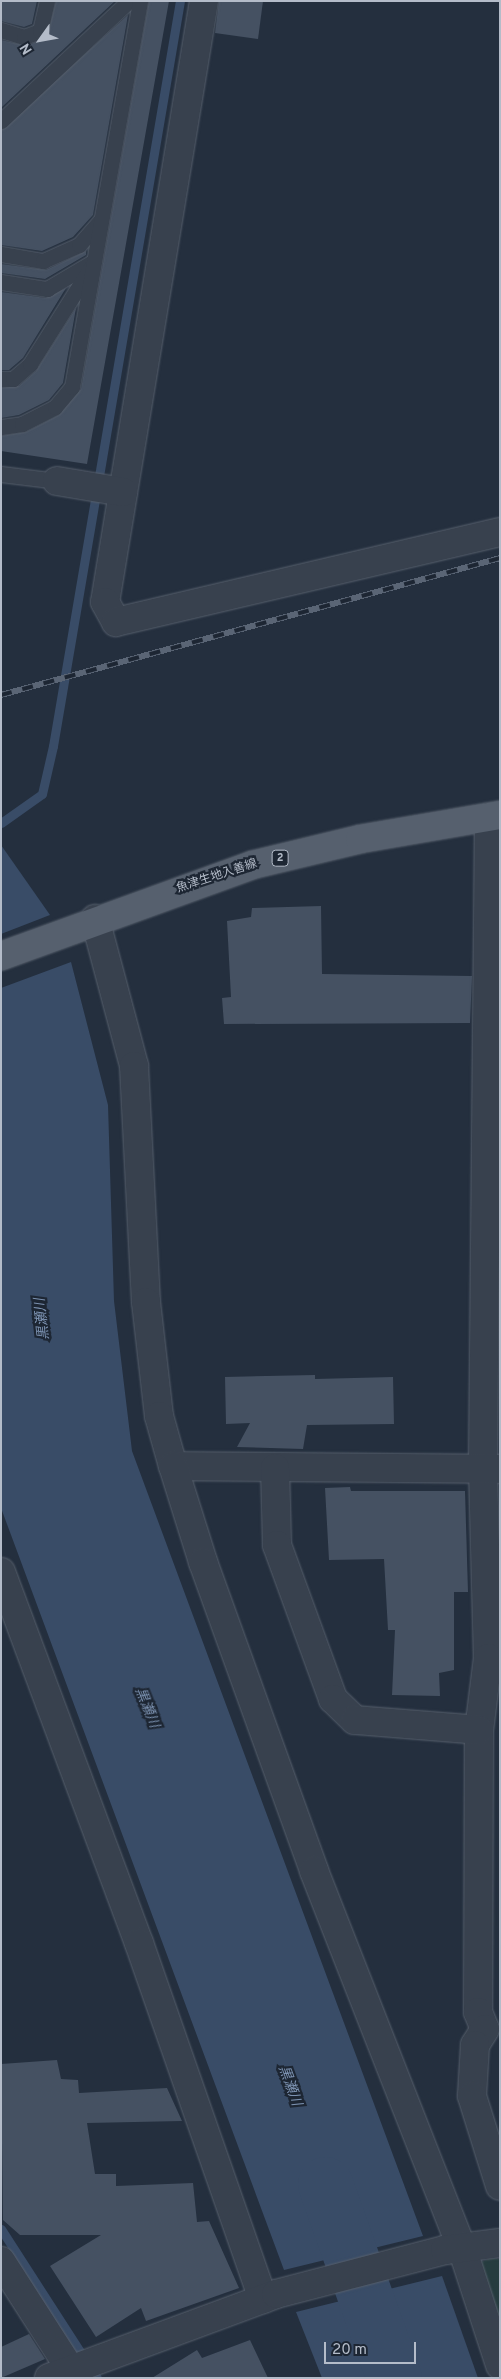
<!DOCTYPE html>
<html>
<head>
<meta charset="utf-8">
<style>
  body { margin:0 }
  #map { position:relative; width:501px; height:2379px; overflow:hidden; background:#242f3e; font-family:Overpass,"Noto Sans JP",sans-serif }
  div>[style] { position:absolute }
  .green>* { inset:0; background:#263c3f }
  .water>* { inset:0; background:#394c67 }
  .stream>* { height:9px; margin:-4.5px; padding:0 4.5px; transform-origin:4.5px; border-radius:4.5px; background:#394c67 }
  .river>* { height:55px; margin:-27.5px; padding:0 27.5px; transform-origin:27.5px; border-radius:27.5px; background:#394c67 }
  .building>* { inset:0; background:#455162 }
  .roads { filter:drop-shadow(0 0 1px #565f6c) drop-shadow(0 0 1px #565f6c) }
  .lane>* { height:15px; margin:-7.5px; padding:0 7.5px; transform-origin:7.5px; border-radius:7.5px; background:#38414e }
  .street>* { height:28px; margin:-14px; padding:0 14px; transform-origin:14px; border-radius:14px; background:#38414e }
  .primary>* { height:28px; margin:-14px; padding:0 14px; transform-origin:14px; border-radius:14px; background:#56606e }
  .rail>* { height:5.5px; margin-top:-2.75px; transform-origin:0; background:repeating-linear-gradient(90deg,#1d2633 0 11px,#5a6575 0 22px); box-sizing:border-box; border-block:1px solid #5a6575 }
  span { translate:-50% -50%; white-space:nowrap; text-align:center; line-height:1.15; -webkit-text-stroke:4.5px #1d2633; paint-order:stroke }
  .shield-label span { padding:1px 4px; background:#1d2633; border:1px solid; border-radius:4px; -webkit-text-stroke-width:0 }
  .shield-label { font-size:11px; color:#b4bcc9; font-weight:700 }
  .street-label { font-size:12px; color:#b4bcc9 }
  .water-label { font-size:14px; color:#7c92b1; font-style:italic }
  .frame { position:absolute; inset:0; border:2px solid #b4bcc9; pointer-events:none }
  .north { position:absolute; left:15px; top:15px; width:50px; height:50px; -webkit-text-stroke:4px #1d2633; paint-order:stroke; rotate:238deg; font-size:14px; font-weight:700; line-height:20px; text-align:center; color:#b4bcc9 }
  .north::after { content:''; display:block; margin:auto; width:18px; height:22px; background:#b4bcc9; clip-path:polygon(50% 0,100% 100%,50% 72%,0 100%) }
  .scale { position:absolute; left:324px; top:2342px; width:92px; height:22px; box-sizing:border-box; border:2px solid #b4bcc9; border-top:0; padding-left:6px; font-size:15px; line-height:18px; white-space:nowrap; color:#b4bcc9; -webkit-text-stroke:4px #1d2633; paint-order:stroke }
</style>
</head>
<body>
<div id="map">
  <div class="green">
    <i style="clip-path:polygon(491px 2258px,500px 2259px,500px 2345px,476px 2264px)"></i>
  </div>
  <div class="water">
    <i style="clip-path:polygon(1px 845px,50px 915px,1px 934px)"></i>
    <i style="clip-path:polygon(71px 962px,108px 1105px,114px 1301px,132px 1451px,423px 2236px,284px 2270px,1px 1508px,1px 988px)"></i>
    <i style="clip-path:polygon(442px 2276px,478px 2378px,322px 2378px,296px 2312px)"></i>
  </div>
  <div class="stream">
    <i style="left:1px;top:823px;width:50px;rotate:-35.3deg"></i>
    <i style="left:42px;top:794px;width:49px;rotate:-77.1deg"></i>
    <i style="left:53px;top:746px;width:756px;rotate:-80.33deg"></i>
    <i style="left:1px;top:2229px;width:177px;rotate:57.2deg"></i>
  </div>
  <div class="river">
    <i style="left:325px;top:2184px;width:206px;rotate:70.4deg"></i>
  </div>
  <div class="building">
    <i style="clip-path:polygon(1px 1px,37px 1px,32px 24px,24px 27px,1px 21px)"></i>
    <i style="clip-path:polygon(56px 1px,115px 1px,1px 108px,1px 40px,27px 46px,47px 37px)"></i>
    <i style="clip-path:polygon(149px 1px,169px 1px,87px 464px,1px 451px,1px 436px,26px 432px,59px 415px,81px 389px)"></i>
    <i style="clip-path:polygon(219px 1px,263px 1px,258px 39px,215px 33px)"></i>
    <i style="clip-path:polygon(128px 15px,93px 215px,73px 237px,42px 251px,1px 245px,1px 130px)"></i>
    <i style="clip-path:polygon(86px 251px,86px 255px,45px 279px,1px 273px,1px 264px,46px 270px)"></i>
    <i style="clip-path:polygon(66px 288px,23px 358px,9px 370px,1px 370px,1px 292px,46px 298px)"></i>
    <i style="clip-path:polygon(76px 308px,63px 383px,49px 400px,19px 415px,1px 418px,1px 388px,19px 386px,36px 371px)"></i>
    <i style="clip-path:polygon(321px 906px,322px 974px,472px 976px,470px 1023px,224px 1024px,222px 998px,231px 997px,227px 921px,251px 917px,252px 908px)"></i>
    <i style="clip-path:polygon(315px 1375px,315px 1379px,393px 1377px,394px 1424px,307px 1425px,303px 1449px,237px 1447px,250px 1423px,226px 1424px,225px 1377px)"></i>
    <i style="clip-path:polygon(350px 1487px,351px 1491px,465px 1491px,468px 1592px,454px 1592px,454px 1670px,439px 1673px,440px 1696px,392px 1695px,395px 1630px,388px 1630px,384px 1559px,329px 1560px,325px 1488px)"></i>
    <i style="clip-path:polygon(57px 2060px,61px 2079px,78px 2080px,79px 2093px,167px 2088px,182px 2121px,87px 2123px,95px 2174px,116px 2174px,116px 2186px,193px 2183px,197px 2222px,209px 2221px,239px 2288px,146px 2321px,141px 2308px,96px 2337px,50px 2266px,101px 2235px,20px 2235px,3px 2220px,1px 2064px)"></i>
    <i style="clip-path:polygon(29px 2334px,45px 2359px,1px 2378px,1px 2347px)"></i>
    <i style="clip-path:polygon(250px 2340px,268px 2378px,152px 2378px,197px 2350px,202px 2358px)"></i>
  </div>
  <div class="roads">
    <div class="lane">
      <i style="left:1px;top:30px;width:24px;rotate:17deg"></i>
      <i style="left:24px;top:37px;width:17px;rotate:-21deg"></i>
      <i style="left:40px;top:31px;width:31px;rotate:-77deg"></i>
      <i style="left:1px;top:121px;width:175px;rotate:-43.2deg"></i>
      <i style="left:1px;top:254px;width:43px;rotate:9.5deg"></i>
      <i style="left:43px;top:261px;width:39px;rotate:-24deg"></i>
      <i style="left:79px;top:245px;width:33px;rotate:-49deg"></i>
      <i style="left:1px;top:282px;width:47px;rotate:8.7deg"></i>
      <i style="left:47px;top:289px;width:51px;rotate:-30.6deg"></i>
      <i style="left:1px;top:379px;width:12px"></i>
      <i style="left:13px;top:379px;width:23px;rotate:-41deg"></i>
      <i style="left:30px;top:364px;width:115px;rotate:-57.8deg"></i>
      <i style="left:1px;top:427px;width:21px;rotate:-8deg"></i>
      <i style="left:22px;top:424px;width:37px;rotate:-27deg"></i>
      <i style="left:55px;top:407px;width:26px;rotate:-50deg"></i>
      <i style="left:72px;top:387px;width:392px;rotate:-80deg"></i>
      <i style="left:1px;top:474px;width:56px;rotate:7.1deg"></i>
    </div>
    <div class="street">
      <i style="left:204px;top:1px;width:609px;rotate:99.35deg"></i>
      <i style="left:105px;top:602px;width:23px;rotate:61deg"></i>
      <i style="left:116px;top:622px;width:394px;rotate:-13.2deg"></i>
      <i style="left:57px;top:481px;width:67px;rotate:9.5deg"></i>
      <i style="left:489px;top:817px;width:652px;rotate:90.53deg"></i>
      <i style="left:483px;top:1469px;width:189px;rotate:88.5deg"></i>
      <i style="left:488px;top:1658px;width:73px;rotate:97.1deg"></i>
      <i style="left:479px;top:1730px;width:282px;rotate:90.2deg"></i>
      <i style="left:478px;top:2012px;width:18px;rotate:68deg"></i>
      <i style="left:485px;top:2029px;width:19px;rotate:122deg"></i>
      <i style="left:475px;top:2045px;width:51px;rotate:93.4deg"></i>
      <i style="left:472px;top:2096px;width:94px;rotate:72.7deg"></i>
      <i style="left:95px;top:919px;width:152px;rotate:75.1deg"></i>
      <i style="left:134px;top:1066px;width:236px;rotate:87.1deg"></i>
      <i style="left:146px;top:1302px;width:115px;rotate:83.5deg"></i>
      <i style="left:159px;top:1416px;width:52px;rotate:74.4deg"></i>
      <i style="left:173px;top:1466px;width:327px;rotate:0.5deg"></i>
      <i style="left:173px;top:1466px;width:101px;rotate:72.6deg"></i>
      <i style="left:203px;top:1562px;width:328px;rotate:70.2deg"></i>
      <i style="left:314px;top:1871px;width:405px;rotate:68.6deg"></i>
      <i style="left:462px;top:2248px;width:123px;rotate:72deg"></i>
      <i style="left:275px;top:1468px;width:77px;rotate:88.5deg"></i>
      <i style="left:277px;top:1545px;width:164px;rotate:70deg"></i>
      <i style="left:333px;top:1699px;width:30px;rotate:44deg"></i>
      <i style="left:355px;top:1720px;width:124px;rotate:4.6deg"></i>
      <i style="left:1px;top:1572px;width:396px;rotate:69.6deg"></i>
      <i style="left:139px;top:1943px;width:377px;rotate:70.8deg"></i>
      <i style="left:1px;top:2261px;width:139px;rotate:57.3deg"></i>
      <i style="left:49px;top:2378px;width:242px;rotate:-20.3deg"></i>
      <i style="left:276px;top:2294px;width:175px;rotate:-14.6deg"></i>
      <i style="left:445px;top:2250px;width:55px;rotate:-7.3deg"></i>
    </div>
    <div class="primary">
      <i style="left:1px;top:956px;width:267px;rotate:-19.9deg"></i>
      <i style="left:252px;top:865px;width:111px;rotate:-13.5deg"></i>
      <i style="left:360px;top:839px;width:142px;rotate:-9.7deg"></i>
    </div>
  </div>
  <div class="rail">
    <i style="left:1px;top:695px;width:517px;rotate:-15.35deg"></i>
  </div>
  <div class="shield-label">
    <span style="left:280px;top:858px">2</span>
  </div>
  <div class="street-label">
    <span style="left:217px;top:877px;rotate:-18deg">魚津生地入善線</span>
  </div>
  <div class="water-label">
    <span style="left:43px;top:1319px;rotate:-96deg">黒瀬川</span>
    <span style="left:146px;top:1708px;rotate:68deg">黒瀬川</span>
    <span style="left:289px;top:2086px;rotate:70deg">黒瀬川</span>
  </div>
  <div class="frame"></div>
  <div class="north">N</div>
  <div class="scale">20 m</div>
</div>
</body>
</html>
